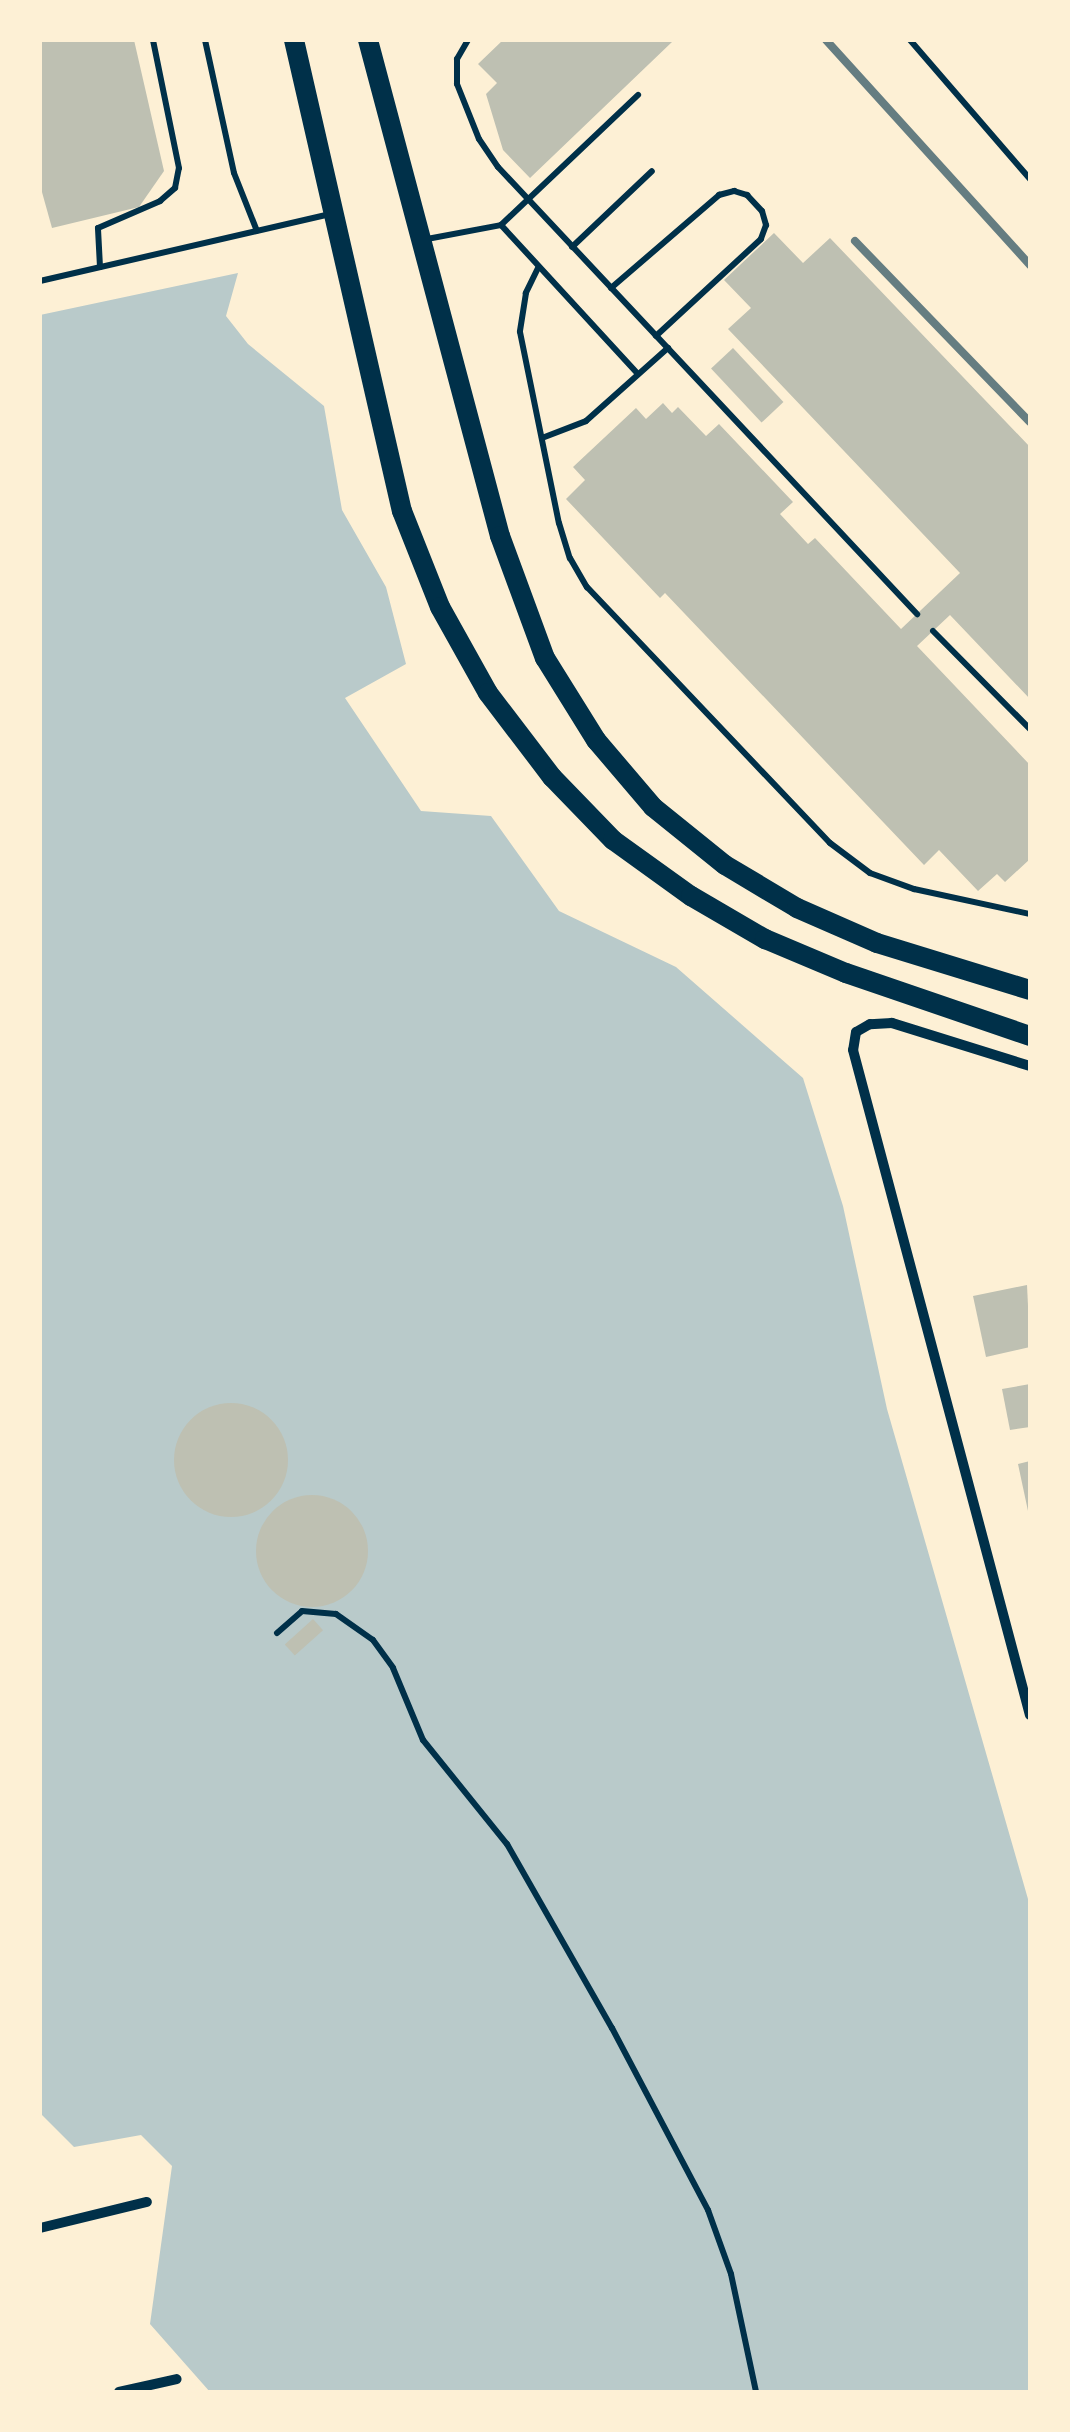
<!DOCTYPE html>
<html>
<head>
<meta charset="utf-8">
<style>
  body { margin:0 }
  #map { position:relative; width:1070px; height:2432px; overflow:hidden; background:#fdf0d5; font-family:"DejaVu Sans",sans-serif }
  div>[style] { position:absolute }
  .green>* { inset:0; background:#b9caca }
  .building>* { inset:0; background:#bec0b2; transform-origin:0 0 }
  .round { border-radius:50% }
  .service>* { height:6px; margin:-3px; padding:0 3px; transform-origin:3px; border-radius:3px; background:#003049 }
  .minor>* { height:10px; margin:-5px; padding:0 5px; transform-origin:5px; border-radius:5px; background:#003049 }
  .primary>* { height:20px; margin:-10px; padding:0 10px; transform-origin:10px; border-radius:10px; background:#003049 }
  .rail>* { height:8px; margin:-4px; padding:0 4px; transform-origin:4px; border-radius:4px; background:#657d81 }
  span { translate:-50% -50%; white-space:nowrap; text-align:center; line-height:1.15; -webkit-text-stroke:10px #fdf0d5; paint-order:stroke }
  .frame { position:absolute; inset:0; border:42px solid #fdf0d5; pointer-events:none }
</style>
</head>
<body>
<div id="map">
  <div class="green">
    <i style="clip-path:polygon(238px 273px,226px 316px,248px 344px,324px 406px,342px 510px,386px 587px,406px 664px,345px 698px,421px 811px,491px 816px,559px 911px,676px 967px,803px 1078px,843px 1206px,887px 1409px,1030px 1906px,1030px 2392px,210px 2392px,150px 2324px,172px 2166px,141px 2135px,74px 2147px,40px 2113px,40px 315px)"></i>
  </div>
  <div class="building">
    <i style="clip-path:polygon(40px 40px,134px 40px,164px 171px,139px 207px,52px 228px,40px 185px)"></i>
    <i style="clip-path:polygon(503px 40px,670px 40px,672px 42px,530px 178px,503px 150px,486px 94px,497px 83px,478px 64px)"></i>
    <i style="clip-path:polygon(774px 233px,803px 263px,830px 238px,1030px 447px,1030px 699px,950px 615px,917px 646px,1030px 765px,1030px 859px,1005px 882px,997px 874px,978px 891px,939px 850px,924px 865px,665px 593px,660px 598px,566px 499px,585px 480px,573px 467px,636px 408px,646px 419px,663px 403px,672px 413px,678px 407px,706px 436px,719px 424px,793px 502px,780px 514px,808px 544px,815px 538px,901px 629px,960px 573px,728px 329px,751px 308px,724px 280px)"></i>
    <i style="left:733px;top:348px;width:74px;height:30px;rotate:47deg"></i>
    <i style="clip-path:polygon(1027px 1285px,1030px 1347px,986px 1357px,973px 1296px)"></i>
    <i style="clip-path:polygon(1030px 1384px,1030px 1427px,1010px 1430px,1002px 1389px)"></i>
    <i class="round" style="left:174px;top:1403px;width:114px;height:114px"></i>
    <i style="clip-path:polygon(1030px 1461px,1030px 1511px,1028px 1511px,1018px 1464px)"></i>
    <i class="round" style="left:256px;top:1495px;width:112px;height:112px"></i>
    <i style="left:313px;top:1619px;width:15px;height:38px;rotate:48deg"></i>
  </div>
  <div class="service">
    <i style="left:205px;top:40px;width:136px;rotate:77.7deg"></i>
    <i style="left:234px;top:173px;width:62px;rotate:68.4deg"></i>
    <i style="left:468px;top:40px;width:22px;rotate:120deg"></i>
    <i style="left:457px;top:59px;width:25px;rotate:90deg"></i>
    <i style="left:457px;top:84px;width:59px;rotate:68.2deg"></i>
    <i style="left:479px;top:139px;width:34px;rotate:56deg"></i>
    <i style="left:498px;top:167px;width:613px;rotate:46.85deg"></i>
    <i style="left:910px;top:40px;width:184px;rotate:49.2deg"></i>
    <i style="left:501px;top:225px;width:202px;rotate:47.4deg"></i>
    <i style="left:427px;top:239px;width:75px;rotate:-10.7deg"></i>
    <i style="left:501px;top:225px;width:189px;rotate:-43.5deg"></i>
    <i style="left:572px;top:247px;width:110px;rotate:-43.5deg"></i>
    <i style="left:100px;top:267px;width:39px;rotate:-93deg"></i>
    <i style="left:98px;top:228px;width:68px;rotate:-23.5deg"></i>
    <i style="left:160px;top:201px;width:20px;rotate:-41deg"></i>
    <i style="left:175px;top:188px;width:20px;rotate:-79deg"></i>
    <i style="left:179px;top:168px;width:131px;rotate:-101.5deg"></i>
    <i style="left:538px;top:268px;width:28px;rotate:116deg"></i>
    <i style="left:526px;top:293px;width:39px;rotate:99deg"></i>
    <i style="left:520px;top:332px;width:195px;rotate:78.5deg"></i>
    <i style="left:559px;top:523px;width:37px;rotate:73deg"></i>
    <i style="left:570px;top:558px;width:34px;rotate:60deg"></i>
    <i style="left:587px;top:587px;width:353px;rotate:46.5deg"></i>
    <i style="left:830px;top:843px;width:50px;rotate:36.9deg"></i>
    <i style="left:870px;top:873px;width:47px;rotate:20deg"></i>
    <i style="left:914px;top:889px;width:119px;rotate:12.2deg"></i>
    <i style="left:40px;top:281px;width:299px;rotate:-13deg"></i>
    <i style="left:611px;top:288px;width:143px;rotate:-40.7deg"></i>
    <i style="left:719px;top:195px;width:16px;rotate:-15deg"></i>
    <i style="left:734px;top:191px;width:14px;rotate:17deg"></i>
    <i style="left:747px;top:195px;width:22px;rotate:47deg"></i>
    <i style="left:762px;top:211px;width:15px;rotate:74deg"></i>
    <i style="left:766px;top:225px;width:15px;rotate:110deg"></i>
    <i style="left:761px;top:239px;width:143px;rotate:137.3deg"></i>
    <i style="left:542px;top:438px;width:47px;rotate:-21.1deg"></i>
    <i style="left:586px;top:421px;width:110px;rotate:-41.7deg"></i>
    <i style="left:933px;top:631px;width:138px;rotate:45.3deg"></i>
    <i style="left:277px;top:1633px;width:33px;rotate:-41deg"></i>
    <i style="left:302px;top:1611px;width:34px;rotate:5deg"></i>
    <i style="left:336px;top:1614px;width:45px;rotate:35.1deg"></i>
    <i style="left:373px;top:1640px;width:34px;rotate:54deg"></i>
    <i style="left:393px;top:1668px;width:78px;rotate:67.4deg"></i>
    <i style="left:423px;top:1740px;width:134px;rotate:51.1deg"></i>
    <i style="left:507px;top:1844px;width:212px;rotate:60.3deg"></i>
    <i style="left:612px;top:2028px;width:206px;rotate:62.2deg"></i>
    <i style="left:708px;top:2210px;width:68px;rotate:70.2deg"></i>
    <i style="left:731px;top:2274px;width:121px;rotate:78deg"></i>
  </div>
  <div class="minor">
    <i style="left:1030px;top:1066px;width:145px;rotate:-162.7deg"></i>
    <i style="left:892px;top:1023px;width:22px;rotate:177deg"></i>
    <i style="left:870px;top:1024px;width:16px;rotate:150deg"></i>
    <i style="left:856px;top:1032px;width:18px;rotate:99deg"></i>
    <i style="left:853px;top:1050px;width:688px;rotate:75.1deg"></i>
    <i style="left:40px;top:2228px;width:110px;rotate:-13.7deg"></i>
    <i style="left:119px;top:2392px;width:59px;rotate:-12.6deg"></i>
  </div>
  <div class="primary">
    <i style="left:294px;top:40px;width:483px;rotate:77.1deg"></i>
    <i style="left:402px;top:511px;width:103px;rotate:68.4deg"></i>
    <i style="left:440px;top:607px;width:98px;rotate:60.8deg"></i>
    <i style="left:488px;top:693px;width:106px;rotate:52.7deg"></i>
    <i style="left:552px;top:777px;width:88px;rotate:45.9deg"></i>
    <i style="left:613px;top:840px;width:96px;rotate:35.7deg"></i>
    <i style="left:691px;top:896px;width:86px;rotate:30.2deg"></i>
    <i style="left:765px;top:939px;width:88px;rotate:22.8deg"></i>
    <i style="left:846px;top:973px;width:194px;rotate:18.9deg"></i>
    <i style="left:368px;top:40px;width:513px;rotate:75.1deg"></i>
    <i style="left:500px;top:536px;width:130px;rotate:69.8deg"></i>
    <i style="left:545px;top:658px;width:97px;rotate:58.1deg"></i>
    <i style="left:596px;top:740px;width:88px;rotate:49.6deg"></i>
    <i style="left:653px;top:807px;width:92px;rotate:38.9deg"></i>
    <i style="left:725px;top:865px;width:84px;rotate:30.8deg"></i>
    <i style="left:797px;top:908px;width:87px;rotate:23.6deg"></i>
    <i style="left:877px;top:943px;width:160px;rotate:17.1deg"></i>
  </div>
  <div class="rail">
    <i style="left:826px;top:40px;width:304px;rotate:47.8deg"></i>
    <i style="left:855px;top:241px;width:252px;rotate:46deg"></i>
  </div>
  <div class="frame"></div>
</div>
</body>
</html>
